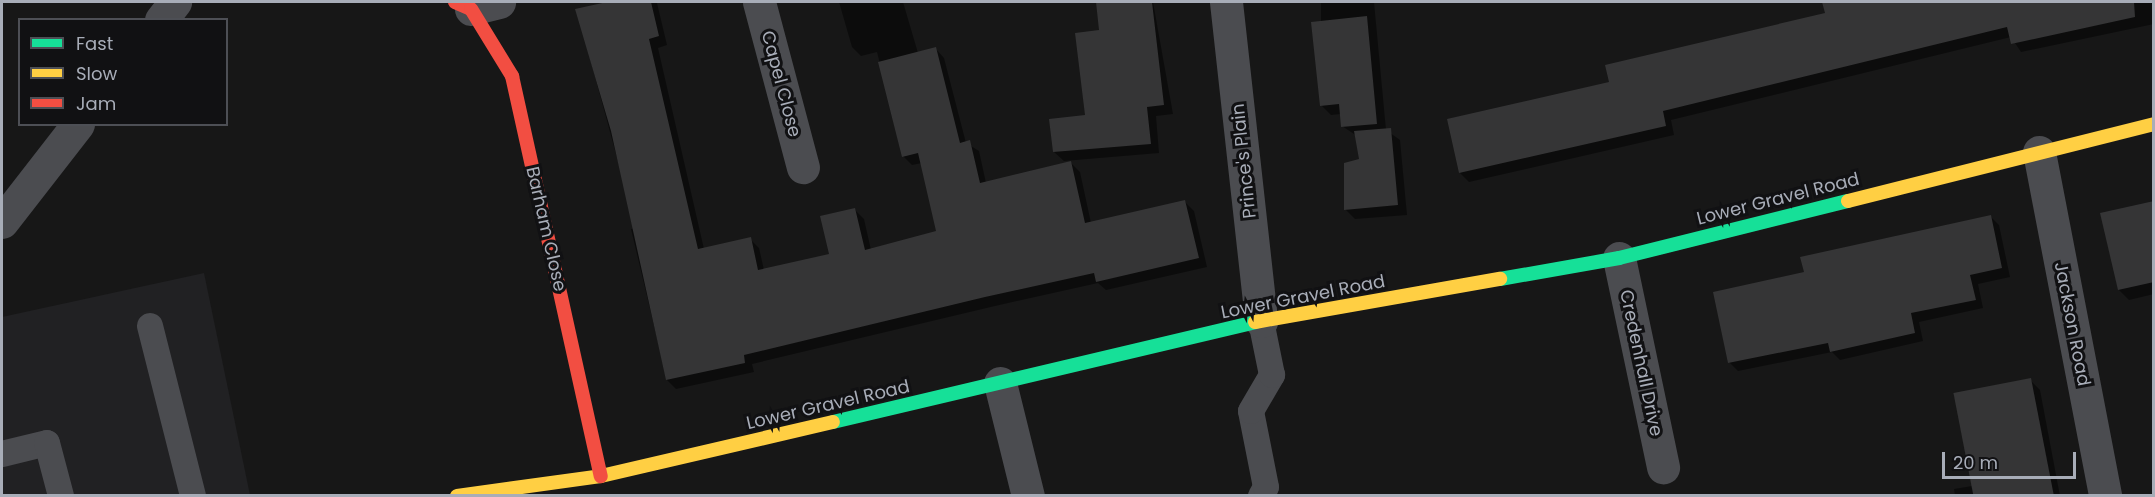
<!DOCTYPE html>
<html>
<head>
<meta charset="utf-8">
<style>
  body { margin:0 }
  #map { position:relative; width:2155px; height:497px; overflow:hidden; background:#171717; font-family:Poppins,sans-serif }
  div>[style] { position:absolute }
  .built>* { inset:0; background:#212123 }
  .shadow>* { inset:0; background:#0007 }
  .building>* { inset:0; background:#353536; transform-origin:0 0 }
  .lane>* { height:26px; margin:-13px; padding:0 13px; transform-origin:13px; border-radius:13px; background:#4b4c50 }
  .street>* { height:33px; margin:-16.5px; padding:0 16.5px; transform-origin:16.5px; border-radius:16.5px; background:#4b4c50 }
  .fast>* { height:14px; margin:-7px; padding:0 7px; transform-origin:7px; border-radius:7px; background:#16e098 }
  .slow>* { height:14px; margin:-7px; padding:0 7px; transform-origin:7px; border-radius:7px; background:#ffcf43 }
  .jam>* { height:14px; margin:-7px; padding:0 7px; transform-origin:7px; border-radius:7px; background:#f24e42 }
  span { translate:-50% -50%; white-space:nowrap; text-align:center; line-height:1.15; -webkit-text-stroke:6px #111113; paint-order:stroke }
  .street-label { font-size:18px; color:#a8adb8 }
  .frame { position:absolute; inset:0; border:3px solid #a8adb8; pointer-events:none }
  .legend { position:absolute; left:18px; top:18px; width:210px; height:108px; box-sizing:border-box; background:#111113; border:2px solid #4d4f55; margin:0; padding:8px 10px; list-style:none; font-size:18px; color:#a8adb8 }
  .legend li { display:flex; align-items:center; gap:12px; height:30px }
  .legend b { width:30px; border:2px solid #4d4f55 }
  .scale { position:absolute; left:1942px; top:452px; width:134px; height:27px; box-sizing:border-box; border:3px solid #a8adb8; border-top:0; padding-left:8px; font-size:18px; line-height:21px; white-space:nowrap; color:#a8adb8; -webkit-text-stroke:4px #111113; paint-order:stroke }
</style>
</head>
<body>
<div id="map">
  <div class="built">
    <i style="clip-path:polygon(204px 273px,250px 495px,2px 495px,2px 317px)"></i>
  </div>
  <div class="shadow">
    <i style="clip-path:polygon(614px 2px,657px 3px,667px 45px,658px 48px,704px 249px,750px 239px,759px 248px,764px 270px,830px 255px,855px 210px,864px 219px,871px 250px,938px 232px,922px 163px,912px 165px,903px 156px,877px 52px,861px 56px,852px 47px,839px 2px,903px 2px,918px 53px,935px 48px,944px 58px,966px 143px,979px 151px,986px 183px,1071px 163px,1080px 172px,1091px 223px,1185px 202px,1194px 211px,1207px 267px,1106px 290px,1098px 283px,995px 306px,752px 364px,754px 372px,676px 389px,667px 380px,631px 229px,636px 228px,577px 10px)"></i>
    <i style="clip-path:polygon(1097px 2px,1153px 2px,1173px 114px,1156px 116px,1159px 153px,1064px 161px,1054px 152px,1086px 117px,1101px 31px)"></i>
    <i style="clip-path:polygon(1321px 2px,1374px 2px,1386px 130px,1400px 140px,1407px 215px,1355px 219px,1345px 209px,1360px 161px,1357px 136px,1342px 126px,1341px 114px,1331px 115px,1321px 105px)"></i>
    <i style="clip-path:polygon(1823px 2px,2154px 2px,2154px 24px,2021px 52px,2011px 37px,1671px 120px,1674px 135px,1469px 182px,1460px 173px,1610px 83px,1826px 15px)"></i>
    <i style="clip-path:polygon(2154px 203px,2154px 294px,2129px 300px,2119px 290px)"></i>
    <i style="clip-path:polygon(1990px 216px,1999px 225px,2010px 277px,1978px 284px,1983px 308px,1919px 322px,1923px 341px,1840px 360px,1832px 352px,1738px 371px,1729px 362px,1806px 273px)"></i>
    <i style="clip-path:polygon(2030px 380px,2040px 390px,2060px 496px,1955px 496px,1954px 489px,1972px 486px)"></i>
  </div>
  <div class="building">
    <i style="clip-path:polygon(607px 2px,651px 2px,659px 36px,649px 39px,698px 249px,751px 237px,758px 270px,829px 254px,820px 216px,855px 208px,865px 250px,936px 231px,918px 153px,902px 157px,878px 62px,936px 47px,960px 143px,970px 140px,980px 183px,1071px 161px,1085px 223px,1185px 200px,1199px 258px,1096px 282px,1094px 273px,985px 297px,744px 355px,745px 363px,666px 380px,611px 131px,575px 9px)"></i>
    <i style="clip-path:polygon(1096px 2px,1152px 2px,1164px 105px,1147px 107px,1151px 144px,1053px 152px,1049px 119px,1085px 115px,1075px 33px,1099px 30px)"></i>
    <i style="clip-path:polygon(1822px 2px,2134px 2px,2135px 17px,2011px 44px,2007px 27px,1663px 111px,1666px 126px,1459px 173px,1447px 119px,1609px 82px,1605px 65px,1825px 13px)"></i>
    <i style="clip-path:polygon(1367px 16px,1377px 124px,1341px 127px,1339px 104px,1320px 106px,1311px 22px)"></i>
    <i style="clip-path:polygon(1391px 128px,1398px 205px,1344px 210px,1344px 163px,1359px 159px,1354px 131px)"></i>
    <i style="clip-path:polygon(2154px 201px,2154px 282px,2118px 290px,2100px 213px)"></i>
    <i style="clip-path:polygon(1991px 215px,2002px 268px,1970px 275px,1976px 300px,1911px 313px,1915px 333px,1830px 352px,1828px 343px,1728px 363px,1713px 292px,1804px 272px,1800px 257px)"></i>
    <i style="left:2031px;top:378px;width:119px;height:79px;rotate:79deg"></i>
  </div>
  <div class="lane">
    <i style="left:150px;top:326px;width:175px;rotate:75.8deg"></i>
    <i style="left:2px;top:454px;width:46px;rotate:-13.7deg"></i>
    <i style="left:47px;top:443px;width:55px;rotate:75.2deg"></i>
    <i style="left:1261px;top:496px;width:10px;rotate:-61deg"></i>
    <i style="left:1266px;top:487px;width:77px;rotate:-101.2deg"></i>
    <i style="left:1251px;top:411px;width:42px;rotate:-59.7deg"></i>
    <i style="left:1272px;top:375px;width:55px;rotate:-101.5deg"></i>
  </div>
  <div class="street">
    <i style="left:759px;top:2px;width:171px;rotate:75.1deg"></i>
    <i style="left:1226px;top:2px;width:321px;rotate:83.7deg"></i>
    <i style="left:471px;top:9px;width:29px;rotate:-14deg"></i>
    <i style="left:161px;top:20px;width:23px;rotate:-52deg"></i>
    <i style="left:2039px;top:152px;width:350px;rotate:79.1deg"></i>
    <i style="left:2px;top:222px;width:124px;rotate:-52.2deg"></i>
    <i style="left:1619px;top:258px;width:214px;rotate:78.1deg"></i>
    <i style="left:1000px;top:383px;width:116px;rotate:76.1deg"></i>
  </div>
  <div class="fast">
    <i style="left:1500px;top:279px;width:121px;rotate:-10deg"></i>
    <i style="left:1619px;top:258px;width:236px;rotate:-14deg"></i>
    <i style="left:833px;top:422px;width:434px;rotate:-13.3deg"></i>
  </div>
  <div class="slow">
    <i style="left:1848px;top:201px;width:316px;rotate:-14.1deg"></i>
    <i style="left:1255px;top:322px;width:249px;rotate:-10deg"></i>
    <i style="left:457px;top:496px;width:145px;rotate:-7.9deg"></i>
    <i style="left:601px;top:476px;width:238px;rotate:-13.1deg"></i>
  </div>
  <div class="jam">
    <i style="left:455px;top:2px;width:17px;rotate:24deg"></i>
    <i style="left:471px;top:9px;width:79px;rotate:58.5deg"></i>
    <i style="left:512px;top:76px;width:410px;rotate:77.5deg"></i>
  </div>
  <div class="street-label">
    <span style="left:781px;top:84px;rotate:75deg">Capel Close</span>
    <span style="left:1244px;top:161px;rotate:-96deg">Prince's Plain</span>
    <span style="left:1778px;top:199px;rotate:-14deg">Lower Gravel Road</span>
    <span style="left:546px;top:229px;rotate:77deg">Barham Close</span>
    <span style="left:1303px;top:297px;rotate:-11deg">Lower Gravel Road</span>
    <span style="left:2072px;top:324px;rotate:79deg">Jackson Road</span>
    <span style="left:1641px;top:363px;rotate:78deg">Credenhall Drive</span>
    <span style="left:828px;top:405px;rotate:-13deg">Lower Gravel Road</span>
  </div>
  <div class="frame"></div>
  <ul class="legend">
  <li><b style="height:8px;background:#16e098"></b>Fast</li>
  <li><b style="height:8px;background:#ffcf43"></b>Slow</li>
  <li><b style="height:8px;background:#f24e42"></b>Jam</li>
  </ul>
  <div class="scale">20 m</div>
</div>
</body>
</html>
